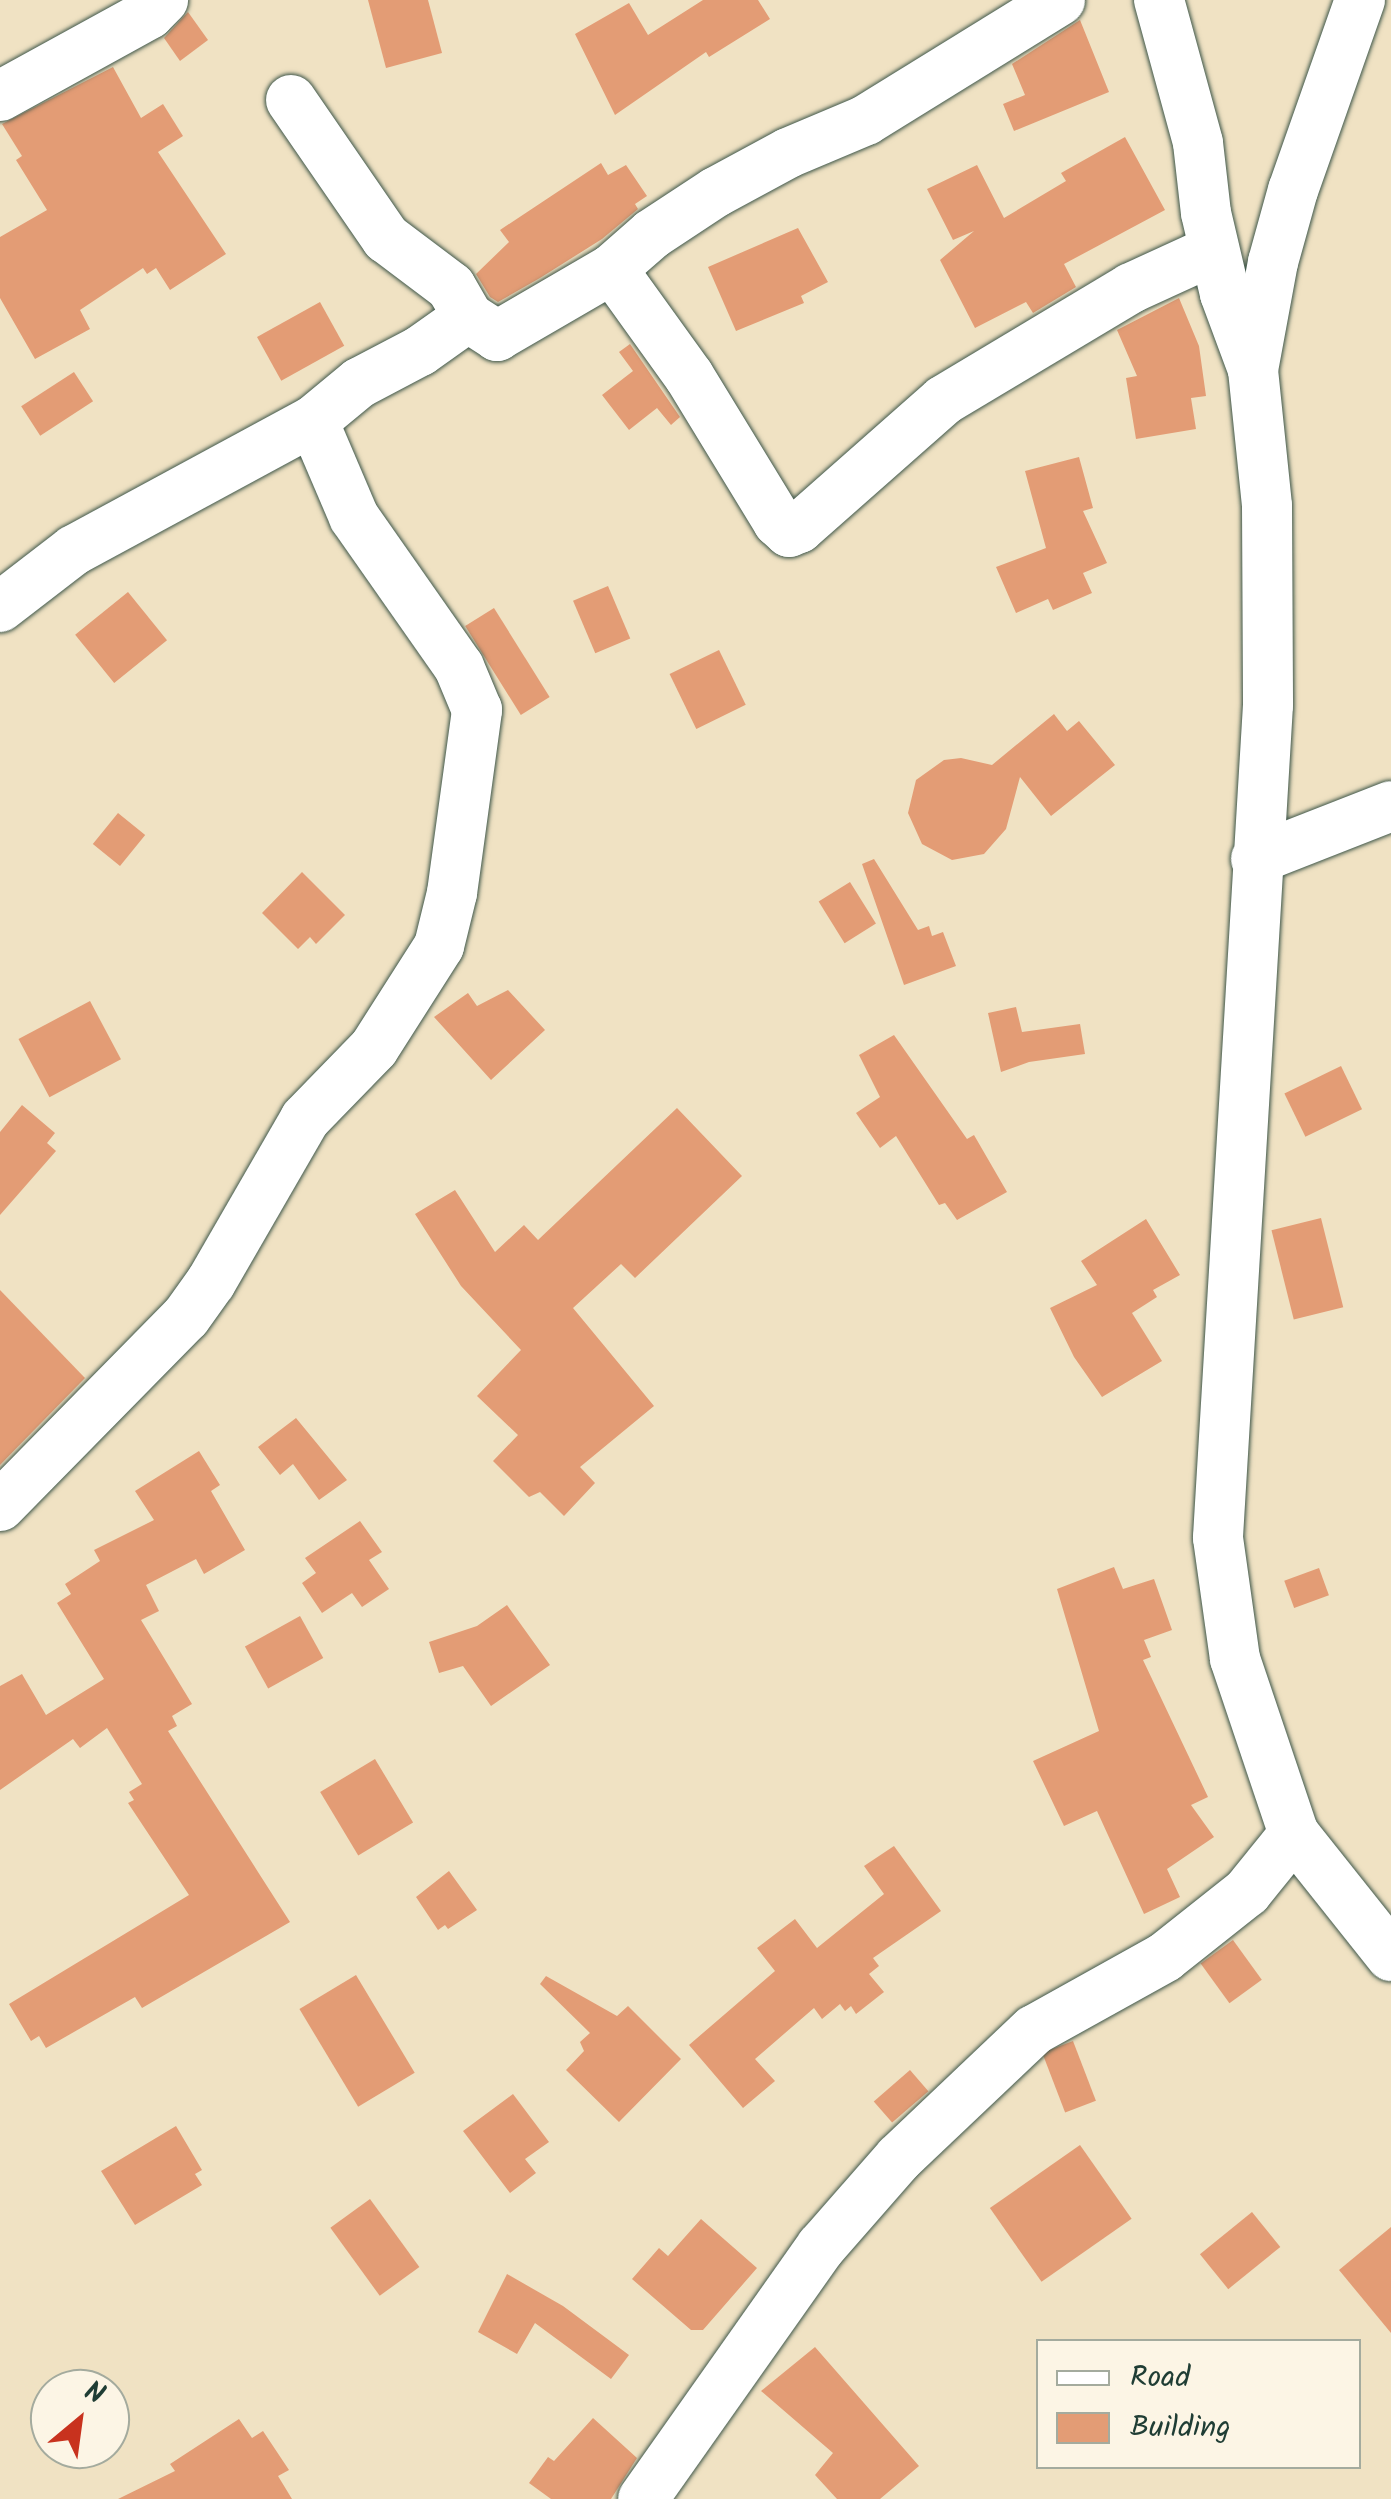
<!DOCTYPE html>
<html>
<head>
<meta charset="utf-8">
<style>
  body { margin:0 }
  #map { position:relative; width:1391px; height:2499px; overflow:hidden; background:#f0e2c3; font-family:Kalam,sans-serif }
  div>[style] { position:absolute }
  .building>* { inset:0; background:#e39c75; transform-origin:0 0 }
  .roads { filter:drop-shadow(0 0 2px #3e5649) drop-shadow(0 0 2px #3e5649) }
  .minor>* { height:50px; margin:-25px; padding:0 25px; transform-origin:25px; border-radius:25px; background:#fff }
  span { translate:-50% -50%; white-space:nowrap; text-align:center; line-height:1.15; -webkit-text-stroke:9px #fcf5e5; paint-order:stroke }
  .legend { position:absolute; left:1036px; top:2339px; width:325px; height:130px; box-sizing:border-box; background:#fcf5e5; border:2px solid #a4ab9e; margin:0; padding:12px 18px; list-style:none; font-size:30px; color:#1f3d34 }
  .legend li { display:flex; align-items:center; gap:20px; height:50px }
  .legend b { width:50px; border:2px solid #a4ab9e }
  .north { position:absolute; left:30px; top:2369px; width:100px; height:100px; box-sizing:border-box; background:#fcf5e5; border:2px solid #a4ab9e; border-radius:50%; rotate:29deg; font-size:28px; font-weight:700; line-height:40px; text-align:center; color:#1f3d34 }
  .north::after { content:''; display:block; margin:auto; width:35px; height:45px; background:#c8321e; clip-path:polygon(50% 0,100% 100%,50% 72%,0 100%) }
</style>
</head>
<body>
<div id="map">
  <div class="building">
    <i style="clip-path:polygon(368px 0,428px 0,442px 53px,386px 68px)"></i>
    <i style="clip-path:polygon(703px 0,758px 0,770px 19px,709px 57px,706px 52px,615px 115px,575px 34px,629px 3px,648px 35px)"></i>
    <i style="clip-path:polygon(188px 12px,208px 40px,180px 61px,164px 38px)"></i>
    <i style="clip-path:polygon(1080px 20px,1109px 92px,1014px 131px,1003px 104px,1025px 95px,1012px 64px)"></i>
    <i style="clip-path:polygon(113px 67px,141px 118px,163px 104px,183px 136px,158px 152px,226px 254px,170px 290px,156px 268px,147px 274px,143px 268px,80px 310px,90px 329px,35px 359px,0 298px,0 237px,47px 210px,16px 160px,22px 156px,2px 124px)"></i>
    <i style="clip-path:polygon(1125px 137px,1165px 210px,1064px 264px,1076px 287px,1033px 313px,1026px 302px,975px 328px,940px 260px,974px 231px,953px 240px,927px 189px,977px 165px,1004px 218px,1066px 181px,1061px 173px)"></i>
    <i style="clip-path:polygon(601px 163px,608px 175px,626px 165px,647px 196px,635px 204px,638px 209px,602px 239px,540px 278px,498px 302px,490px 297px,476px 274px,509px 242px,500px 230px)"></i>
    <i style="clip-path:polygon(798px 228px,828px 282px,801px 296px,804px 303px,736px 331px,708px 267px)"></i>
    <i style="clip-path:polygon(1179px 298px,1199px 346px,1206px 396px,1191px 398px,1196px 429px,1136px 439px,1126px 378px,1137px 376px,1117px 330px)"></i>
    <i style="left:320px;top:302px;width:50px;height:72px;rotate:61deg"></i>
    <i style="clip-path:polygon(630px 344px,680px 417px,671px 425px,657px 408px,629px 430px,602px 395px,633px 371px,619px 352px)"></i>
    <i style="left:74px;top:372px;width:35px;height:63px;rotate:57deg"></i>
    <i style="clip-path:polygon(1079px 457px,1093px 508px,1083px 511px,1107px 563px,1083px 573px,1092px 593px,1053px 610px,1048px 599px,1016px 613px,996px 567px,1046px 548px,1025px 471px)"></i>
    <i style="left:608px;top:586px;width:57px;height:38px;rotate:67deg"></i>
    <i style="left:128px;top:592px;width:62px;height:68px;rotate:51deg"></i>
    <i style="left:494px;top:608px;width:105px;height:34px;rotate:58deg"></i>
    <i style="left:719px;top:650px;width:61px;height:55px;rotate:64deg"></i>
    <i style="clip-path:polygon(1054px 714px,1067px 731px,1079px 721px,1115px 765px,1051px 816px,1020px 777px,1006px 829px,984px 854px,952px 860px,922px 844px,908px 813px,916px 780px,944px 760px,961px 758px,992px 765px)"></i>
    <i style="left:118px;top:813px;width:35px;height:40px;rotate:39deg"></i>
    <i style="clip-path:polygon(874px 859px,918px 930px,929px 926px,932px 936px,943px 932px,956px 966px,904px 985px,862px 864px)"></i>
    <i style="clip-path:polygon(302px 872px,345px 915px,316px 944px,310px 937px,298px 949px,262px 913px)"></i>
    <i style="left:850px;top:882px;width:49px;height:37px;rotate:58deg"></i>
    <i style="clip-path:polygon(508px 990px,545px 1030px,491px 1080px,434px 1017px,468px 993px,477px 1006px)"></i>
    <i style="left:90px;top:1001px;width:66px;height:81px;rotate:62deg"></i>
    <i style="clip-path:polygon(1016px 1007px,1022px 1032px,1080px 1024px,1085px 1054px,1029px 1062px,1001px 1072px,988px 1013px)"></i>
    <i style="clip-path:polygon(894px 1035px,967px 1139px,974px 1135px,1007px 1192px,957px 1220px,945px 1203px,939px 1205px,896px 1136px,880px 1148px,856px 1113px,880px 1097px,859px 1055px)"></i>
    <i style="left:1341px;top:1066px;width:48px;height:63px;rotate:64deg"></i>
    <i style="clip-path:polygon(22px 1105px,55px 1133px,47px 1143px,56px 1151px,0 1215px,0 1132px)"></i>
    <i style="clip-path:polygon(677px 1108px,742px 1176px,635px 1278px,621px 1264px,573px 1308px,654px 1406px,580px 1467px,595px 1483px,564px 1516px,540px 1492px,529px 1497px,493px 1461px,518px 1435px,477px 1396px,521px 1350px,461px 1286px,415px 1214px,455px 1190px,495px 1252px,524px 1225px,538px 1240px)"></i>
    <i style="left:1321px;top:1218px;width:92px;height:51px;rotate:76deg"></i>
    <i style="clip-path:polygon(1146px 1219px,1180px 1275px,1153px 1290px,1157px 1297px,1132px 1313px,1162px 1361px,1102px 1397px,1074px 1357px,1050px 1308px,1097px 1285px,1081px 1261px)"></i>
    <i style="clip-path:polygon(0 1290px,85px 1378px,0 1465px)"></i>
    <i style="clip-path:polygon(296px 1418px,347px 1480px,319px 1500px,293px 1464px,280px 1475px,258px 1447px)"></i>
    <i style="clip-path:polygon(199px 1451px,220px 1485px,211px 1491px,245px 1550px,204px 1574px,196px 1559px,146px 1585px,159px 1611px,141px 1620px,192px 1704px,172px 1716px,177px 1726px,168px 1731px,290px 1922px,142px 2008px,135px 1997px,46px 2048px,39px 2036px,31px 2041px,9px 2004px,189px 1895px,128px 1803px,134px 1800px,129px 1792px,142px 1784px,107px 1728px,80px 1748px,73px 1739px,0 1790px,0 1686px,22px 1674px,46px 1715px,104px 1679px,57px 1603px,71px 1594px,65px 1584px,100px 1561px,94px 1550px,154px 1520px,135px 1491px)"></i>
    <i style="clip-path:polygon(360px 1521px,382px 1552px,369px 1560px,389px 1589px,362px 1607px,352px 1593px,322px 1613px,302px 1583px,316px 1573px,305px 1558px)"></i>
    <i style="clip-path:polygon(1114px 1567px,1123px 1589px,1154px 1579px,1172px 1630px,1144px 1640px,1151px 1657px,1143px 1660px,1208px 1797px,1191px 1805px,1214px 1837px,1167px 1869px,1180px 1897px,1144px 1914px,1097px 1811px,1064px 1826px,1033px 1761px,1099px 1731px,1057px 1589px)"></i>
    <i style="left:1319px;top:1568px;width:29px;height:37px;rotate:70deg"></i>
    <i style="clip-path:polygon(507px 1605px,550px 1665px,491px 1706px,463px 1666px,439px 1673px,429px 1642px,477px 1626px)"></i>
    <i style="left:300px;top:1616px;width:48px;height:63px;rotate:61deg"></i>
    <i style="left:375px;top:1759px;width:74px;height:64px;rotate:59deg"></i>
    <i style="clip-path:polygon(894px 1846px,941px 1911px,873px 1958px,879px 1966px,869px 1974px,884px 1992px,856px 2014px,851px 2006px,845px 2011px,840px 2004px,822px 2019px,814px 2008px,755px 2059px,775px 2081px,743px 2108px,689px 2045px,775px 1971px,757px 1948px,795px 1919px,817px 1948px,884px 1894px,864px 1866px)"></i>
    <i style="clip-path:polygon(449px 1871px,477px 1910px,448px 1929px,445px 1925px,438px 1930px,416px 1897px)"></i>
    <i style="left:1233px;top:1940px;width:49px;height:40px;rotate:54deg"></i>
    <i style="left:356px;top:1975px;width:114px;height:66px;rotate:59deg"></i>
    <i style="clip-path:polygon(546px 1976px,617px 2016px,628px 2006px,681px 2059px,619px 2122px,566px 2070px,584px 2051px,580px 2042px,590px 2033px,540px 1984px)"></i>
    <i style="left:1073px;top:2041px;width:64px;height:33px;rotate:69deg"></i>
    <i style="left:910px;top:2070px;width:28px;height:48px;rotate:49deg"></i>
    <i style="clip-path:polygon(513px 2094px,549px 2142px,525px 2159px,536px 2173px,510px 2193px,463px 2131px)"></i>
    <i style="clip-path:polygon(176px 2126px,202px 2170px,195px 2174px,202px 2185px,135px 2225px,101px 2171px)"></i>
    <i style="left:1080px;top:2145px;width:90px;height:110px;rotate:55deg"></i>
    <i style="left:370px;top:2199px;width:84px;height:49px;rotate:54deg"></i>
    <i style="left:1252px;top:2212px;width:45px;height:67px;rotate:51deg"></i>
    <i style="clip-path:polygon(701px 2219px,757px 2268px,703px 2330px,691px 2330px,632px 2279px,659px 2248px,668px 2256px)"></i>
    <i style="clip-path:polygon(1391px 2227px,1391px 2333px,1339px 2270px)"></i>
    <i style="clip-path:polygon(507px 2274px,563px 2306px,629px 2355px,611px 2379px,535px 2323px,517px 2354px,478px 2332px)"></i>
    <i style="clip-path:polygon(815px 2347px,919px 2466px,880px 2499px,837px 2499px,815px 2475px,833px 2453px,761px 2391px)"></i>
    <i style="clip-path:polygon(593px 2418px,637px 2458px,611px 2499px,551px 2499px,529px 2483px,548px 2457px,554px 2461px)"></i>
    <i style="clip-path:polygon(239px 2419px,252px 2438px,263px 2431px,289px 2470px,278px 2476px,292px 2499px,118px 2499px,175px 2471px,170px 2464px)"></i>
  </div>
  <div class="roads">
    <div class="minor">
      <i style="left:1159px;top:0;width:148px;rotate:74.7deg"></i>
      <i style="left:1198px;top:143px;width:70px;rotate:83.5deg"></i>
      <i style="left:1206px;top:213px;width:83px;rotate:76.8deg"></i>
      <i style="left:1225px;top:294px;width:78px;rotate:69.7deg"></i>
      <i style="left:1360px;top:0;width:201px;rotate:109.4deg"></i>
      <i style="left:1293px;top:190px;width:75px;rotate:105.5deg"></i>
      <i style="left:1273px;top:262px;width:110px;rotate:100.5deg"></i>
      <i style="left:1253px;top:370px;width:137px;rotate:84.1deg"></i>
      <i style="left:1267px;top:506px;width:199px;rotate:89.7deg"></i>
      <i style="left:1268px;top:705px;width:834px;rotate:93.44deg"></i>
      <i style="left:1218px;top:1538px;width:122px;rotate:82deg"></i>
      <i style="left:1235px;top:1659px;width:185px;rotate:71.4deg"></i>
      <i style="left:1294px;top:1834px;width:156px;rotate:51.5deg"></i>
      <i style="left:0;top:96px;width:170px;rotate:-28.8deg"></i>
      <i style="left:149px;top:14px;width:20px;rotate:-45deg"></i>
      <i style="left:291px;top:100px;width:168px;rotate:55.5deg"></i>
      <i style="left:386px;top:238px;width:81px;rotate:37deg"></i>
      <i style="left:451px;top:287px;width:34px;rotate:60deg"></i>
      <i style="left:468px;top:317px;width:35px;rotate:33deg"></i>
      <i style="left:497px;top:336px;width:133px;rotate:-30.2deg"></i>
      <i style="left:612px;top:269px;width:53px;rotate:-41.2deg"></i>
      <i style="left:652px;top:234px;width:77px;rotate:-33.3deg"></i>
      <i style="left:716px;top:192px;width:82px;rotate:-28.4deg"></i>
      <i style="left:788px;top:153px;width:85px;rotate:-22.9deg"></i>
      <i style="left:866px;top:120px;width:228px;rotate:-31.7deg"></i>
      <i style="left:612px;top:269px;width:132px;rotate:54.3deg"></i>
      <i style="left:689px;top:376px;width:171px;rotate:58.6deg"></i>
      <i style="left:778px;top:522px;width:15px;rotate:42deg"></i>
      <i style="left:789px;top:532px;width:11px;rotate:-22deg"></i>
      <i style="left:799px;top:528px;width:193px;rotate:-41.4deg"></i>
      <i style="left:944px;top:400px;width:218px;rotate:-30.9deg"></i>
      <i style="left:1131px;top:288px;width:91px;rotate:-24.6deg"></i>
      <i style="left:0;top:607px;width:93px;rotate:-37.6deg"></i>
      <i style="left:74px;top:550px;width:272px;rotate:-28.4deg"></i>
      <i style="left:313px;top:421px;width:60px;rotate:-39.6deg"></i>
      <i style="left:359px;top:383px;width:69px;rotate:-27.7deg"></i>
      <i style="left:420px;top:351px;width:59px;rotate:-35.3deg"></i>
      <i style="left:1256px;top:859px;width:145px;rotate:-21.4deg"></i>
      <i style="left:0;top:1506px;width:265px;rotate:-45.5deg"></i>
      <i style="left:186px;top:1317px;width:43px;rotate:-54.5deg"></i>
      <i style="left:211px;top:1282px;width:188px;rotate:-60deg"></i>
      <i style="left:305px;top:1119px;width:99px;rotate:-45.8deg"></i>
      <i style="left:374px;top:1048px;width:121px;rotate:-57.5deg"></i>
      <i style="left:439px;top:946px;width:55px;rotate:-76.2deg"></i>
      <i style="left:452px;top:893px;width:185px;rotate:-82.2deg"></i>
      <i style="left:477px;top:710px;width:47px;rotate:-112.7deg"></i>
      <i style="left:459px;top:667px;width:183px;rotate:-125deg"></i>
      <i style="left:354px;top:517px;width:104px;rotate:-113.1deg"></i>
      <i style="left:643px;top:2499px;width:309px;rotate:-54.8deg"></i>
      <i style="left:821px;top:2247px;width:118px;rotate:-48.8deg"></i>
      <i style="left:899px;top:2158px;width:186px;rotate:-43.5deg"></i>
      <i style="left:1034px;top:2030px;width:150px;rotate:-29.1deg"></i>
      <i style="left:1165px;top:1957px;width:105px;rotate:-38.4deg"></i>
      <i style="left:1247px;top:1892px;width:75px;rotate:-51deg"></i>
    </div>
  </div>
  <ul class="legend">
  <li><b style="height:12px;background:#fff"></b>Road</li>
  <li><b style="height:28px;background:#e39c75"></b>Building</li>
  </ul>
  <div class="north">N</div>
</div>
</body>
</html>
